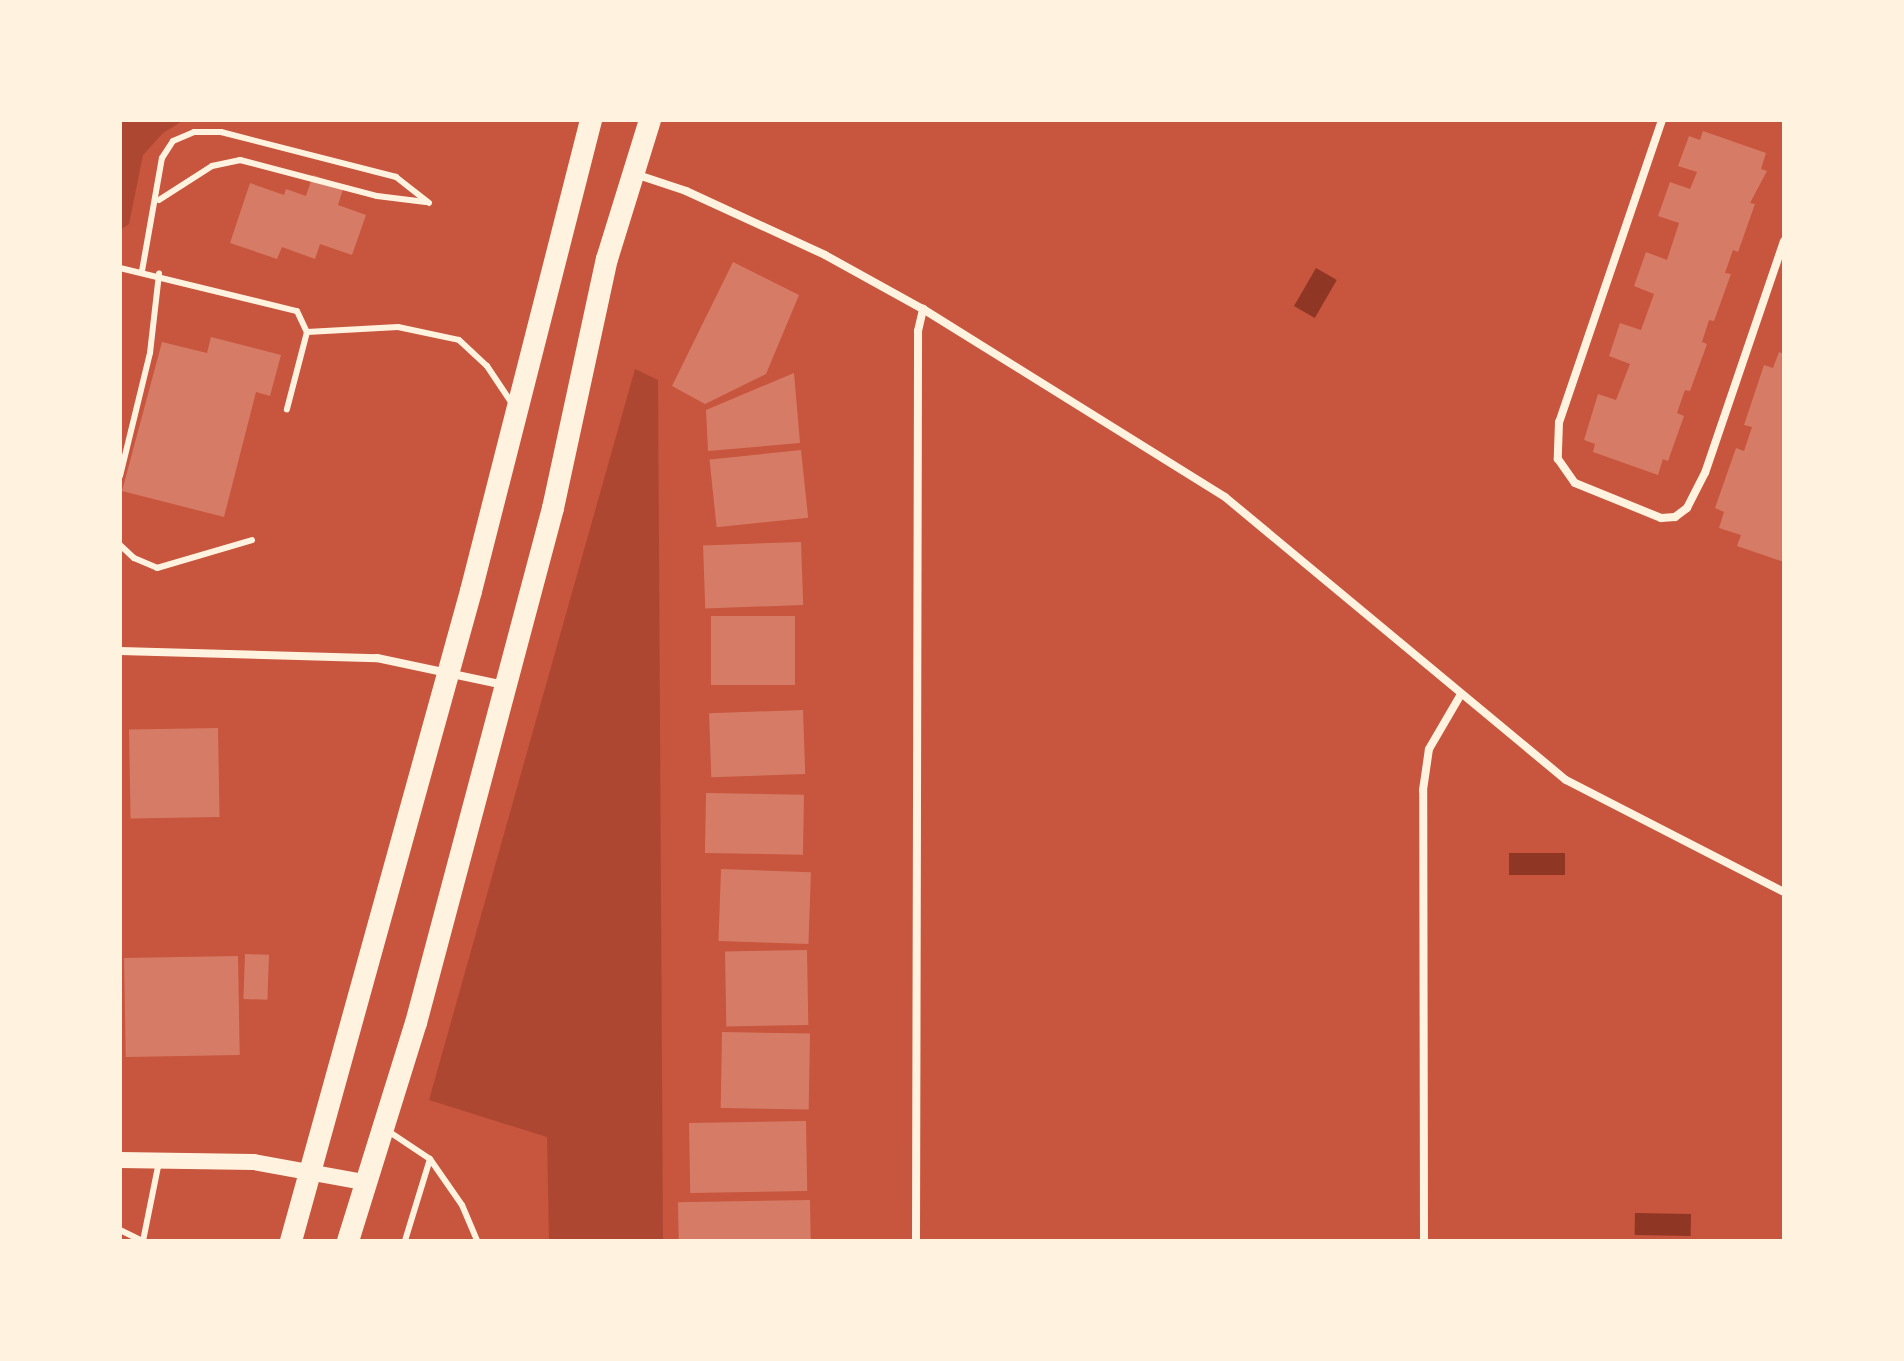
<!DOCTYPE html>
<html>
<head>
<meta charset="utf-8">
<style>
  body { margin:0 }
  #map { position:relative; width:1904px; height:1361px; overflow:hidden; background:#c8553d; font-family:Lato,sans-serif }
  div>[style] { position:absolute }
  .green>* { inset:0; background:#ae4732 }
  .water>* { inset:0; background:#8f3625; transform-origin:0 0 }
  .building>* { inset:0; background:#d67c66; transform-origin:0 0 }
  .service>* { height:6px; margin:-3px; padding:0 3px; transform-origin:3px; border-radius:3px; background:#fff3e0 }
  .minor>* { height:8px; margin:-4px; padding:0 4px; transform-origin:4px; border-radius:4px; background:#fff3e0 }
  .secondary>* { height:16px; margin:-8px; padding:0 8px; transform-origin:8px; border-radius:8px; background:#fff3e0 }
  .trunk>* { height:22px; margin:-11px; padding:0 11px; transform-origin:11px; border-radius:11px; background:#fff3e0 }
  span { translate:-50% -50%; white-space:nowrap; text-align:center; line-height:1.15; -webkit-text-stroke:6px #fff3e0; paint-order:stroke }
  .frame { position:absolute; inset:0; border:122px solid #fff3e0; pointer-events:none }
</style>
</head>
<body>
<div id="map">
  <div class="green">
    <i style="clip-path:polygon(120px 120px,184px 120px,163px 133px,143px 155px,129px 224px,120px 230px)"></i>
    <i style="clip-path:polygon(635px 369px,658px 380px,663px 1241px,549px 1241px,547px 1137px,429px 1100px)"></i>
  </div>
  <div class="water">
    <i style="left:1316px;top:268px;width:24px;height:44px;rotate:30deg"></i>
    <i style="left:1509px;top:853px;width:56px;height:22px"></i>
    <i style="left:1635px;top:1213px;width:56px;height:22px;rotate:1deg"></i>
  </div>
  <div class="building">
    <i style="clip-path:polygon(1703px 131px,1766px 153px,1761px 169px,1767px 171px,1750px 203px,1755px 204px,1738px 252px,1733px 250px,1725px 273px,1731px 274px,1714px 321px,1709px 320px,1702px 342px,1707px 344px,1690px 391px,1685px 390px,1677px 413px,1684px 416px,1668px 461px,1663px 459px,1658px 475px,1593px 452px,1595px 444px,1584px 440px,1598px 394px,1616px 400px,1630px 364px,1609px 356px,1620px 323px,1641px 330px,1654px 294px,1634px 286px,1646px 252px,1667px 260px,1679px 223px,1658px 216px,1670px 182px,1690px 189px,1697px 172px,1678px 166px,1689px 136px,1700px 140px)"></i>
    <i style="clip-path:polygon(313px 175px,344px 186px,338px 205px,366px 215px,352px 255px,320px 244px,315px 259px,282px 247px,277px 259px,230px 243px,250px 183px,284px 195px,286px 189px,306px 196px)"></i>
    <i style="clip-path:polygon(733px 262px,799px 295px,766px 374px,705px 404px,672px 386px)"></i>
    <i style="clip-path:polygon(211px 337px,281px 355px,270px 396px,256px 392px,224px 517px,122px 491px,162px 342px,207px 353px)"></i>
    <i style="clip-path:polygon(1779px 352px,1784px 354px,1784px 562px,1737px 546px,1741px 535px,1719px 528px,1724px 512px,1715px 508px,1736px 448px,1744px 451px,1752px 427px,1744px 425px,1764px 365px,1773px 368px)"></i>
    <i style="clip-path:polygon(794px 373px,800px 443px,708px 451px,706px 410px)"></i>
    <i style="left:801px;top:450px;width:68px;height:92px;rotate:84deg"></i>
    <i style="left:801px;top:542px;width:63px;height:98px;rotate:88deg"></i>
    <i style="left:795px;top:616px;width:69px;height:84px;rotate:90deg"></i>
    <i style="left:803px;top:710px;width:64px;height:94px;rotate:88deg"></i>
    <i style="left:218px;top:728px;width:89px;height:89px;rotate:89deg"></i>
    <i style="left:706px;top:793px;width:98px;height:60px;rotate:1deg"></i>
    <i style="left:721px;top:869px;width:90px;height:72px;rotate:2deg"></i>
    <i style="left:807px;top:950px;width:75px;height:82px;rotate:89deg"></i>
    <i style="left:245px;top:954px;width:24px;height:45px;rotate:2deg"></i>
    <i style="left:238px;top:956px;width:99px;height:114px;rotate:89deg"></i>
    <i style="left:722px;top:1032px;width:88px;height:76px;rotate:1deg"></i>
    <i style="left:806px;top:1121px;width:70px;height:117px;rotate:89deg"></i>
    <i style="left:810px;top:1200px;width:41px;height:132px;rotate:89deg"></i>
  </div>
  <div class="service">
    <i style="left:159px;top:200px;width:63px;rotate:-32.7deg"></i>
    <i style="left:212px;top:166px;width:29px;rotate:-12deg"></i>
    <i style="left:240px;top:160px;width:142px;rotate:14.7deg"></i>
    <i style="left:377px;top:196px;width:49px;rotate:7deg"></i>
    <i style="left:120px;top:268px;width:182px;rotate:13.7deg"></i>
    <i style="left:297px;top:311px;width:23px;rotate:65deg"></i>
    <i style="left:307px;top:332px;width:80px;rotate:104.6deg"></i>
    <i style="left:142px;top:271px;width:115px;rotate:-80deg"></i>
    <i style="left:162px;top:158px;width:20px;rotate:-57deg"></i>
    <i style="left:173px;top:141px;width:23px;rotate:-23deg"></i>
    <i style="left:194px;top:132px;width:27px"></i>
    <i style="left:221px;top:132px;width:181px;rotate:14.4deg"></i>
    <i style="left:396px;top:177px;width:42px;rotate:38.2deg"></i>
    <i style="left:307px;top:332px;width:91px;rotate:-3.1deg"></i>
    <i style="left:398px;top:327px;width:62px;rotate:12deg"></i>
    <i style="left:459px;top:340px;width:38px;rotate:43deg"></i>
    <i style="left:487px;top:366px;width:43px;rotate:56.3deg"></i>
    <i style="left:120px;top:476px;width:127px;rotate:-76.3deg"></i>
    <i style="left:150px;top:353px;width:80px;rotate:-83.5deg"></i>
    <i style="left:120px;top:545px;width:19px;rotate:43deg"></i>
    <i style="left:134px;top:558px;width:25px;rotate:23deg"></i>
    <i style="left:157px;top:568px;width:99px;rotate:-16.4deg"></i>
    <i style="left:388px;top:1131px;width:50px;rotate:33.7deg"></i>
    <i style="left:430px;top:1159px;width:86px;rotate:107deg"></i>
    <i style="left:430px;top:1159px;width:56px;rotate:55.2deg"></i>
    <i style="left:462px;top:1205px;width:39px;rotate:67deg"></i>
    <i style="left:120px;top:1230px;width:25px;rotate:26deg"></i>
    <i style="left:143px;top:1241px;width:81px;rotate:-78.6deg"></i>
  </div>
  <div class="minor">
    <i style="left:1662px;top:120px;width:319px;rotate:108.8deg"></i>
    <i style="left:1559px;top:422px;width:37px;rotate:92deg"></i>
    <i style="left:1558px;top:459px;width:29px;rotate:55deg"></i>
    <i style="left:1575px;top:483px;width:93px;rotate:22.1deg"></i>
    <i style="left:1661px;top:518px;width:14px;rotate:-4deg"></i>
    <i style="left:1675px;top:517px;width:15px;rotate:-37deg"></i>
    <i style="left:1687px;top:508px;width:39px;rotate:-63deg"></i>
    <i style="left:1705px;top:473px;width:245px;rotate:-71.2deg"></i>
    <i style="left:635px;top:174px;width:54px;rotate:18.4deg"></i>
    <i style="left:686px;top:191px;width:153px;rotate:24.7deg"></i>
    <i style="left:825px;top:255px;width:112px;rotate:28.9deg"></i>
    <i style="left:923px;top:309px;width:356px;rotate:31.9deg"></i>
    <i style="left:1225px;top:497px;width:443px;rotate:39.7deg"></i>
    <i style="left:1566px;top:780px;width:245px;rotate:27.2deg"></i>
    <i style="left:120px;top:651px;width:257px;rotate:1.6deg"></i>
    <i style="left:377px;top:658px;width:130px;rotate:12deg"></i>
    <i style="left:916px;top:1241px;width:910px;rotate:-89.87deg"></i>
    <i style="left:918px;top:331px;width:23px;rotate:-77deg"></i>
    <i style="left:1424px;top:1241px;width:451px;rotate:-90.1deg"></i>
    <i style="left:1423px;top:790px;width:41px;rotate:-81.7deg"></i>
    <i style="left:1429px;top:749px;width:61px;rotate:-59.7deg"></i>
  </div>
  <div class="secondary">
    <i style="left:120px;top:1160px;width:134px;rotate:0.9deg"></i>
    <i style="left:254px;top:1162px;width:116px;rotate:10.4deg"></i>
  </div>
  <div class="trunk">
    <i style="left:291px;top:1241px;width:674px;rotate:-74.52deg"></i>
    <i style="left:471px;top:591px;width:486px;rotate:-75.7deg"></i>
    <i style="left:348px;top:1241px;width:228px;rotate:-72.7deg"></i>
    <i style="left:416px;top:1023px;width:533px;rotate:-75.1deg"></i>
    <i style="left:553px;top:508px;width:255px;rotate:-77.8deg"></i>
    <i style="left:607px;top:259px;width:145px;rotate:-72.8deg"></i>
  </div>
  <div class="frame"></div>
</div>
</body>
</html>
